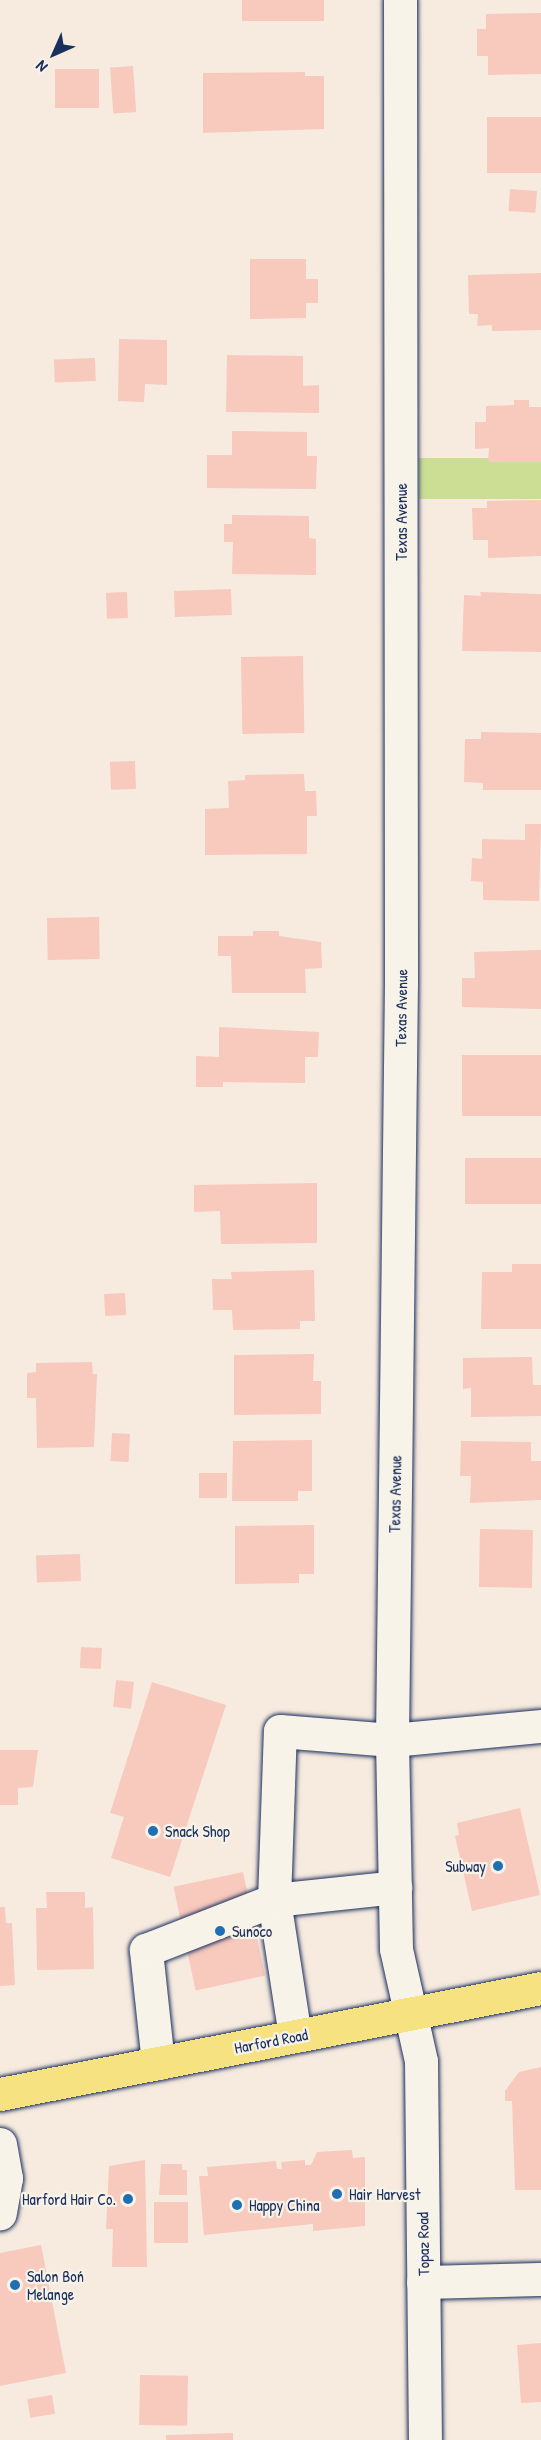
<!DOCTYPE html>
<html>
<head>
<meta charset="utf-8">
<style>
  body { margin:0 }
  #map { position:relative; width:541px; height:2440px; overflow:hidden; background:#f7ebdf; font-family:"Patrick Hand",sans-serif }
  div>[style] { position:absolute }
  .green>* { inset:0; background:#ccde93; transform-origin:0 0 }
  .building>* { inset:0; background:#f8c9bd; transform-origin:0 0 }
  .roads { filter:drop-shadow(0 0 2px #1b2f5e) drop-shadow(0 0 2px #1b2f5e) }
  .minor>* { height:33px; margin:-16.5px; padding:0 16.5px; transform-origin:16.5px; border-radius:16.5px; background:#f7f3e8 }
  .major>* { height:33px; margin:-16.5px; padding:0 16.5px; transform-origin:16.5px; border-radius:16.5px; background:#f6e281 }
  .dots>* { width:16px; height:16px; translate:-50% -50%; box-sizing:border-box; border:3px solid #f7f3e8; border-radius:50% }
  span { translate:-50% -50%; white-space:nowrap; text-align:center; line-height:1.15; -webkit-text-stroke:4.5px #f7f3e8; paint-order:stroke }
  .street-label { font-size:16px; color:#1b2f5e }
  .poi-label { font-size:16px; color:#1b2f5e }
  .left { translate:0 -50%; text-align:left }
  .right { translate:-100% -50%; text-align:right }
  .north { position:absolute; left:24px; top:24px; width:60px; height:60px; -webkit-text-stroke:4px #f7f3e8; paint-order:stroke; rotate:225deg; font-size:16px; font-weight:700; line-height:24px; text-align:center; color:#1b2f5e }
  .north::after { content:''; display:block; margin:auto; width:21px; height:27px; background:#1b2f5e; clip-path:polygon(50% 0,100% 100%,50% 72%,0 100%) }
</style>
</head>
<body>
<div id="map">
  <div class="green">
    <i style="left:419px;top:458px;width:122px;height:41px"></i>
  </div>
  <div class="building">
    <i style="left:242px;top:0;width:82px;height:21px"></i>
    <i style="clip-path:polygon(541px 13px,541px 74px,488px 75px,488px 56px,477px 56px,477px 29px,486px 29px,486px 14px)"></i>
    <i style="left:133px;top:66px;width:46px;height:23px;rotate:86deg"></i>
    <i style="left:99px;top:69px;width:39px;height:44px;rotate:90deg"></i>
    <i style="clip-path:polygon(305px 72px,305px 76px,324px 76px,324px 129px,203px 133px,203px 73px)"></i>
    <i style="left:541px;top:117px;width:56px;height:54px;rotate:90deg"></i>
    <i style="left:510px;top:189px;width:27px;height:22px;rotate:4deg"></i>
    <i style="clip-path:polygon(250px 259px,306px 259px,306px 279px,318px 279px,318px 303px,306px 303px,306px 318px,250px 319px)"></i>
    <i style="clip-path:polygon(541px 273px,541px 330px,492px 331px,492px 325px,477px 326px,478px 314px,469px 314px,468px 275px)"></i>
    <i style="clip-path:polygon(119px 339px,167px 340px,167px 385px,145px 384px,144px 402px,118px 401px)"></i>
    <i style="clip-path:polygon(227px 355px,303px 356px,303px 386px,319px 385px,319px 413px,226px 412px)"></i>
    <i style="left:95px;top:358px;width:23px;height:41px;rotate:88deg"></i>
    <i style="clip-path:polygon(514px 400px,529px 400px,529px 407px,541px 407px,541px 462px,488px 462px,489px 448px,475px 449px,475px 422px,486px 422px,486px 406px,514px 405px)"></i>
    <i style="clip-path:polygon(232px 431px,307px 432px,307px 456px,317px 456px,316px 489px,207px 488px,207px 455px,232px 455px)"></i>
    <i style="clip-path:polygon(541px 500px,541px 556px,488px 558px,488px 540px,473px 540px,472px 508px,487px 508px,487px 501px)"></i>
    <i style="clip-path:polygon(232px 515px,309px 516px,309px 538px,316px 539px,316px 575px,232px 574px,233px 542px,224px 542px,224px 524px,232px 524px)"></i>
    <i style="left:231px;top:589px;width:26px;height:57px;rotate:88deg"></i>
    <i style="left:127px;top:592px;width:26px;height:21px;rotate:88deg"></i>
    <i style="clip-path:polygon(480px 592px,541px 594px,541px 652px,462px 651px,464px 595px,481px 596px)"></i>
    <i style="left:303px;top:656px;width:77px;height:62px;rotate:89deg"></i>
    <i style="clip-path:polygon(481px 732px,541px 733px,541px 790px,483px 790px,483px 783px,464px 782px,465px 739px,481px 739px)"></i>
    <i style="left:135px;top:761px;width:28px;height:25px;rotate:88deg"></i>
    <i style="clip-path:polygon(304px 774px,305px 791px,316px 791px,317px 816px,307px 816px,307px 854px,205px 855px,205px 809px,229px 808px,228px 781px,245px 780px,245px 775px)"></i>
    <i style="clip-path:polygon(525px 824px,541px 824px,539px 901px,483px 900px,483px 882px,471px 881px,472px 858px,482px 859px,482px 839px,525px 840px)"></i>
    <i style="left:99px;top:917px;width:42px;height:52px;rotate:89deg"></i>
    <i style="clip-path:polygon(253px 931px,279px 931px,279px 936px,321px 942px,322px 968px,305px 969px,306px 993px,232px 993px,231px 956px,218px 956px,218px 936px,253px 936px)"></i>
    <i style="clip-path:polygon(541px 950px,541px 1009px,462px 1007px,462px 978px,475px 978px,474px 952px)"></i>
    <i style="clip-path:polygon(219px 1027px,319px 1032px,318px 1057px,305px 1057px,305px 1083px,223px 1082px,223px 1087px,196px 1087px,196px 1056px,219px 1057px)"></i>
    <i style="left:541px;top:1055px;width:61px;height:79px;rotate:90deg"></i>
    <i style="left:541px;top:1158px;width:46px;height:76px;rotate:90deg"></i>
    <i style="clip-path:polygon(317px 1183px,317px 1243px,221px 1244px,220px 1211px,194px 1212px,194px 1185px)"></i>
    <i style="clip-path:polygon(512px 1264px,541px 1264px,541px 1329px,481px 1329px,482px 1272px,512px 1272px)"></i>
    <i style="clip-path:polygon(314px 1270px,315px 1321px,300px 1321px,300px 1329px,233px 1330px,232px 1310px,213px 1310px,212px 1279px,232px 1279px,231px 1272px)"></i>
    <i style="left:125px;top:1293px;width:22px;height:21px;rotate:87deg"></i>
    <i style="clip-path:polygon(314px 1354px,313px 1381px,321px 1381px,321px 1414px,234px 1415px,234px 1355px)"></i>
    <i style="clip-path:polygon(532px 1357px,533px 1385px,541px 1385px,541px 1416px,471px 1417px,471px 1388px,463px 1389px,463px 1358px)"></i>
    <i style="clip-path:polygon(92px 1362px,93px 1374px,97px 1374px,94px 1447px,37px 1448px,36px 1398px,27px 1398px,27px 1373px,36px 1372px,36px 1363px)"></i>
    <i style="left:112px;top:1433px;width:18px;height:28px;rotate:3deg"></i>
    <i style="clip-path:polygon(312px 1440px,312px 1491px,298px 1491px,298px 1501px,232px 1501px,233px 1441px)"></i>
    <i style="clip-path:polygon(461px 1441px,531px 1442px,531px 1461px,541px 1461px,541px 1500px,470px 1503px,471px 1476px,460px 1476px)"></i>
    <i style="left:199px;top:1473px;width:28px;height:25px"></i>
    <i style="clip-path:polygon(314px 1525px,314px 1574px,299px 1574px,299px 1583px,235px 1584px,235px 1526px)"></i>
    <i style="left:480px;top:1529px;width:53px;height:58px;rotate:1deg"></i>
    <i style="left:80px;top:1554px;width:27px;height:44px;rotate:88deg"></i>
    <i style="left:81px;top:1647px;width:21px;height:21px;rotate:3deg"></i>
    <i style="left:116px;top:1680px;width:18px;height:27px;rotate:6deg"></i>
    <i style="clip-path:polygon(152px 1682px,226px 1705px,170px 1877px,111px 1858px,124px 1817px,110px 1813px)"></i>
    <i style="clip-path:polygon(0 1750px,38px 1750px,33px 1787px,18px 1788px,18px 1805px,0 1805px)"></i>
    <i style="clip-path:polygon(520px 1808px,540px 1895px,472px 1911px,455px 1836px,459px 1835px,457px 1823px)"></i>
    <i style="left:243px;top:1872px;width:106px;height:71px;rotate:78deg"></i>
    <i style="clip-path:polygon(46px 1892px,85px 1892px,85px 1908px,93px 1907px,94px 1969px,37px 1970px,36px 1908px,47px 1908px)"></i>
    <i style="clip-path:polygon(0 1907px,5px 1907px,6px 1923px,12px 1923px,15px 1985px,0 1986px)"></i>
    <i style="clip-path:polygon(541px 2067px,541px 2190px,515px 2190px,512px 2101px,505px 2101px,505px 2091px,519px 2072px)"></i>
    <i style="clip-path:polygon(352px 2150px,353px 2158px,365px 2157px,365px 2226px,313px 2231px,313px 2224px,204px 2235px,199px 2176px,208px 2176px,207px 2167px,276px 2161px,277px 2169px,282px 2169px,281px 2162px,305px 2160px,305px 2165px,311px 2165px,317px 2152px)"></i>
    <i style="clip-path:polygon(145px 2160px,147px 2267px,112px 2267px,113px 2229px,106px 2229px,109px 2166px)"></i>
    <i style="clip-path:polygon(161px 2164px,182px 2164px,182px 2170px,187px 2170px,187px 2195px,159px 2195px)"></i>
    <i style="left:154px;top:2202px;width:34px;height:41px"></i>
    <i style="clip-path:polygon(41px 2245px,66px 2373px,0 2386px,0 2253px)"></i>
    <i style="clip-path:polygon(541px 2343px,541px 2402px,521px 2403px,517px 2345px)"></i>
    <i style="left:140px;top:2375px;width:48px;height:50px;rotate:1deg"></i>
    <i style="left:52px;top:2395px;width:19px;height:25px;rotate:81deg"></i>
    <i style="clip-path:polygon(233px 2433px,233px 2440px,166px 2440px,166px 2435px)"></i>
  </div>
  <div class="roads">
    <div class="minor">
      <i style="left:400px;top:0;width:982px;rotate:89.94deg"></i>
      <i style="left:401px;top:982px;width:758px;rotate:90.68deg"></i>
      <i style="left:392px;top:1740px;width:209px;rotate:88.9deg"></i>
      <i style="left:396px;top:1949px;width:115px;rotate:77.4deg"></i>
      <i style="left:421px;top:2061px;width:379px;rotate:89.4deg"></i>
      <i style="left:295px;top:2036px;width:138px;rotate:-98.8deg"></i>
      <i style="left:274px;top:1900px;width:122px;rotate:-6.1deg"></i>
      <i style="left:158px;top:2063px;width:114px;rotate:-96.1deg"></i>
      <i style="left:146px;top:1950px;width:137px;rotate:-21.3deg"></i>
      <i style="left:274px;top:1900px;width:169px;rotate:-88deg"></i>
      <i style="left:280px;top:1731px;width:112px;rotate:4.6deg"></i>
      <i style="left:392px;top:1740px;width:150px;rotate:-5.4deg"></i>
      <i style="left:0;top:2144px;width:35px;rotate:80deg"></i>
      <i style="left:6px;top:2178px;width:36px;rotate:100deg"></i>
      <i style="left:423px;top:2282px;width:118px;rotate:-1.5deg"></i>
    </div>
    <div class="major">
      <i style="left:0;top:2094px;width:551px;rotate:-11.09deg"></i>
    </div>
  </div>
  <div class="dots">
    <i style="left:153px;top:1831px;background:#1f6fb2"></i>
    <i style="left:498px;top:1866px;background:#1f6fb2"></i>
    <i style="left:220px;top:1931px;background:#1f6fb2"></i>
    <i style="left:337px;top:2194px;background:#1f6fb2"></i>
    <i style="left:128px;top:2199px;background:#1f6fb2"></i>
    <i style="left:237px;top:2205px;background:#1f6fb2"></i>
    <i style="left:15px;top:2285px;background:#1f6fb2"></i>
  </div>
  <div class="street-label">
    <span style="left:401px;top:522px;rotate:-90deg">Texas Avenue</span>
    <span style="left:401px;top:1008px;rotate:-89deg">Texas Avenue</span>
    <span style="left:395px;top:1494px;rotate:-89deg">Texas Avenue</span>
    <span style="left:271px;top:2041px;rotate:-11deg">Harford Road</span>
    <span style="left:423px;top:2244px;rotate:-91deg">Topaz Road</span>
  </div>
  <div class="poi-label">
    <span class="left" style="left:165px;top:1831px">Snack Shop</span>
    <span class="right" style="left:486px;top:1866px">Subway</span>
    <span class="left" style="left:232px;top:1931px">Sunoco</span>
    <span class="left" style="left:349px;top:2194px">Hair Harvest</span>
    <span class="right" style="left:116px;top:2199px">Harford Hair Co.</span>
    <span class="left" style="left:249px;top:2205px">Happy China</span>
    <span class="left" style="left:27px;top:2285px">Salon Boń<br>Melange</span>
  </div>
  <div class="north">N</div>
</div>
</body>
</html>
